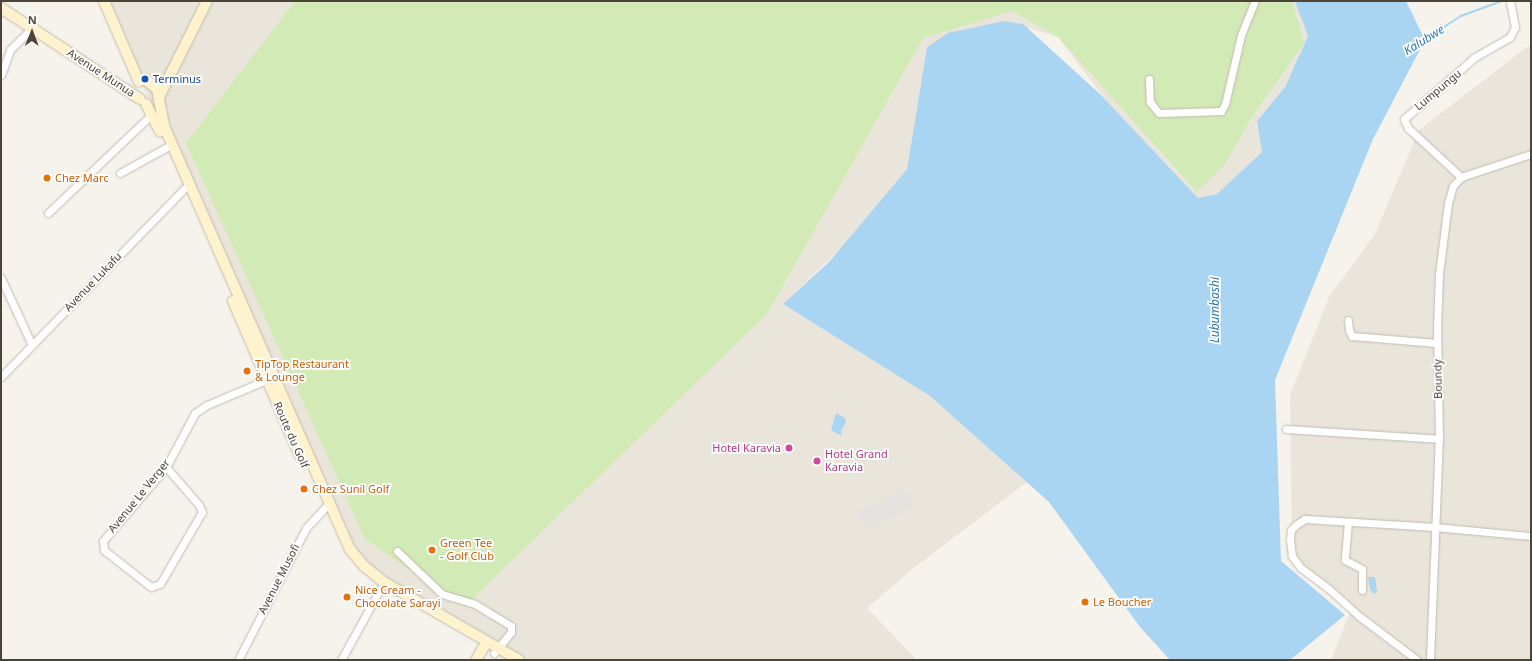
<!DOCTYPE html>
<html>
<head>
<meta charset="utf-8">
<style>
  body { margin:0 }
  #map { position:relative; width:1532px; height:661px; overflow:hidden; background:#f6f3ec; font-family:"Noto Sans",sans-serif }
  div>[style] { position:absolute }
  .residential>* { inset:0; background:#eae5da }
  .green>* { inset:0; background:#d2eab5 }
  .parking>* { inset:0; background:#e5e3e0 }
  .water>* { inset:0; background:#a9d4f2 }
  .stream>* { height:1.5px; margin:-0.75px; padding:0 0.75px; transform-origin:0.75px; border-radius:0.75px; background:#a9d4f2 }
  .roads { filter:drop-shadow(0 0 1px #c2bbae) drop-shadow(0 0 1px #c2bbae) }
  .street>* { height:7px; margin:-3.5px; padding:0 3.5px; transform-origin:3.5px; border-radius:3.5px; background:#fff }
  .secondary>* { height:10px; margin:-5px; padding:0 5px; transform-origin:5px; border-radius:5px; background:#fff3cd }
  .dots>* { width:11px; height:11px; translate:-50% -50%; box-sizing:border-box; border:2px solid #fff; border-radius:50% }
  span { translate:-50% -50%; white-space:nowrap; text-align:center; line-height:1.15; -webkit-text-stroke:3.5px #fff; paint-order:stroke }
  .street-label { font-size:11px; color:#4b4439 }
  .transit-label { font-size:11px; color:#164399 }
  .left { translate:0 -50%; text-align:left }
  .food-label { font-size:11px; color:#c56008 }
  .hotel-label { font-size:11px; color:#b23c85 }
  .right { translate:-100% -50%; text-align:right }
  .water-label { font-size:12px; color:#2e7ab2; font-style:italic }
  .frame { position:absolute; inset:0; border:2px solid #4b4439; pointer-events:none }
  .north { position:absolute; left:12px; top:12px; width:40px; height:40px; -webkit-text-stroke:3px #fff; paint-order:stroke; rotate:1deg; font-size:11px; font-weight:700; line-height:16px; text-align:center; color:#4b4439 }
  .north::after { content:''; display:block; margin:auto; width:14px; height:18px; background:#4b4439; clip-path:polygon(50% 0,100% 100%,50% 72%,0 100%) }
</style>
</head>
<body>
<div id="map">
  <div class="residential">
    <i style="clip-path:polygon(105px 1px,1340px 1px,1308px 36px,1285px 87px,1257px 121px,1262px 152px,1217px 194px,1198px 198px,1104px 98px,1058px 37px,1004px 21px,927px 47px,907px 169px,839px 250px,783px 304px,930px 396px,1027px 482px,911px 570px,867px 608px,917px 660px,525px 660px,384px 582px,345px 541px)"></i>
    <i style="clip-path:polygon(1531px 44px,1531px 660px,1331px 660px,1353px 605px,1292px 556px,1290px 395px,1329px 297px,1375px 234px,1419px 130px)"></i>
  </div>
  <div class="green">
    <i style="clip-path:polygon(295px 1px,1292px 1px,1304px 43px,1252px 117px,1225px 164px,1197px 192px,1058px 37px,1012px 11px,923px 38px,767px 314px,464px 607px,365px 539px,186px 143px)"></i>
  </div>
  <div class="parking">
    <i style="clip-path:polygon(904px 488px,915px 508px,865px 529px,857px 510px,882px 500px)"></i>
  </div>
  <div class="water">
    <i style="clip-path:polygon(1295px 1px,1406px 1px,1425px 40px,1373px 139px,1275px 380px,1281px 561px,1345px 615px,1290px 660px,1170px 660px,1140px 627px,1049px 502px,930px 396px,783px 304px,829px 262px,907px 169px,927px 47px,948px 33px,1004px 21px,1023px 24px,1101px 95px,1198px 198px,1217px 194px,1262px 152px,1257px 121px,1285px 87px,1308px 36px)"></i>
    <i style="clip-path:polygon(836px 413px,845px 418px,846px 423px,841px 430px,842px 436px,831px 430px)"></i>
    <i style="clip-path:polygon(1368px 577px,1375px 577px,1377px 592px,1374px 594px,1370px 589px)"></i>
  </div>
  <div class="stream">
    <i style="left:1424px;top:40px;width:44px;rotate:-33deg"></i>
    <i style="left:1461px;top:16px;width:44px;rotate:-20.1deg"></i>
  </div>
  <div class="roads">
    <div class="street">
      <i style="left:1px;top:75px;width:27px;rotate:-70deg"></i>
      <i style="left:10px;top:50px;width:31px;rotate:-45deg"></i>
      <i style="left:1149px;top:79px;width:23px;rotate:88deg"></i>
      <i style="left:1150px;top:102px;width:14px;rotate:51deg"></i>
      <i style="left:1159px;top:113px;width:62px;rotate:-1.8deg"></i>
      <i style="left:1221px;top:111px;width:8px;rotate:-60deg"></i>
      <i style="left:1225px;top:104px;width:71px;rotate:-76.9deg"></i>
      <i style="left:1241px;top:35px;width:37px;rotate:-68deg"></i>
      <i style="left:120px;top:173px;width:54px;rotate:-29deg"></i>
      <i style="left:1461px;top:177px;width:72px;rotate:-137.2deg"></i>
      <i style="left:1408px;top:128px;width:10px;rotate:-114deg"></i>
      <i style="left:1404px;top:119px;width:94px;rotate:-41.1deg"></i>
      <i style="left:1475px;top:57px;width:40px;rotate:-29.7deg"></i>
      <i style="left:1510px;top:37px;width:11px;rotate:-63deg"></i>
      <i style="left:1515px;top:27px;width:26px;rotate:-101deg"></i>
      <i style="left:48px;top:213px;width:144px;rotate:-43.6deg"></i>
      <i style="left:1px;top:278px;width:74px;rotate:65.2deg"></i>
      <i style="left:1348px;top:320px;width:10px;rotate:84deg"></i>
      <i style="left:1349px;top:330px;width:7px;rotate:63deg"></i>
      <i style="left:1352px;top:336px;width:85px;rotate:4.7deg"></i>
      <i style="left:1px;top:377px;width:269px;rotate:-45.8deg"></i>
      <i style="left:1286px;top:429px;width:153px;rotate:3.7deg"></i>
      <i style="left:166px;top:467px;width:50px;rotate:49deg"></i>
      <i style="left:199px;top:505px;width:8px;rotate:67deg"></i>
      <i style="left:202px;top:512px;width:83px;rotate:120.3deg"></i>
      <i style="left:160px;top:584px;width:9px;rotate:162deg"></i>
      <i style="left:151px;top:587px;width:60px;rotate:-141.8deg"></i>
      <i style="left:104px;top:550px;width:9px;rotate:-96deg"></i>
      <i style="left:103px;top:541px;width:97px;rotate:-49.6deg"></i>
      <i style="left:166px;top:467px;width:61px;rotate:-61.8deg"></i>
      <i style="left:195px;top:413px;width:14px;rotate:-34deg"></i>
      <i style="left:207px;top:405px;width:69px;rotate:-22.9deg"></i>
      <i style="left:1348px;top:522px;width:38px;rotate:95deg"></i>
      <i style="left:1345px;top:560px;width:19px;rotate:28deg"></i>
      <i style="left:1362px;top:569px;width:21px;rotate:90deg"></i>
      <i style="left:397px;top:551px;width:62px;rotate:43.7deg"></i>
      <i style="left:442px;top:594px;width:34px;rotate:17deg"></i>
      <i style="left:475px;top:604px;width:42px;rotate:31.4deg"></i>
      <i style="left:511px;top:626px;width:6px;rotate:90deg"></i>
      <i style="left:511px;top:632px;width:27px;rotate:129deg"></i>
      <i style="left:238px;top:660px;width:148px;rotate:-62.7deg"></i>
      <i style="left:306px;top:528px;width:33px;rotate:-47deg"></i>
      <i style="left:341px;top:660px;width:89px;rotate:-61.1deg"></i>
      <i style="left:1417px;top:660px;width:73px;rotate:-142.8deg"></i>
      <i style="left:1359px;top:616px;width:40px;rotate:-138deg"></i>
      <i style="left:1329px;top:589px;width:36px;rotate:-143deg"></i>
      <i style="left:1300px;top:567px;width:14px;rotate:-126deg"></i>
      <i style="left:1292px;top:556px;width:17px;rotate:-97deg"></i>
      <i style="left:1290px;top:539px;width:9px;rotate:-84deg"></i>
      <i style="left:1291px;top:530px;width:8px;rotate:-45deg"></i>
      <i style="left:1297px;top:524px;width:9px;rotate:-32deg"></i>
      <i style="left:1305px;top:519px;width:130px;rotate:3.5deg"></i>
      <i style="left:1435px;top:527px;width:96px;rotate:5.4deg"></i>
      <i style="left:1430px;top:660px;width:221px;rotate:-87.7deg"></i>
      <i style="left:1439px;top:439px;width:110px;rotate:-91deg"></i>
      <i style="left:1437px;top:329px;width:55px;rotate:-87.9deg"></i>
      <i style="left:1439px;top:274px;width:72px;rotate:-82.8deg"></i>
      <i style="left:1448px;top:203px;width:18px;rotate:-74deg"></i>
      <i style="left:1453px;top:186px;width:12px;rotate:-48deg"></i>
      <i style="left:1461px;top:177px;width:74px;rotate:-18.2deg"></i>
    </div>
    <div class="secondary">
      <i style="left:104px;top:1px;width:88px;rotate:66.6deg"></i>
      <i style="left:1px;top:8px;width:166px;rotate:33.2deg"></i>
      <i style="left:146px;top:80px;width:14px;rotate:39deg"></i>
      <i style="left:157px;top:89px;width:38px;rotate:79deg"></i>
      <i style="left:164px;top:126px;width:462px;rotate:66.3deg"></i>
      <i style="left:350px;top:549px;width:22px;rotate:51deg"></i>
      <i style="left:364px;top:566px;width:26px;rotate:39deg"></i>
      <i style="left:384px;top:582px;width:156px;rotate:30deg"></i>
      <i style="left:159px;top:97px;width:107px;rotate:-63.4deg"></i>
      <i style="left:146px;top:104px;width:31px;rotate:63deg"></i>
      <i style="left:233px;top:301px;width:169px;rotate:66.6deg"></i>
      <i style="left:476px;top:660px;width:21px;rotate:-59deg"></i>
    </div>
  </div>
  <div class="dots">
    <i style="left:145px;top:79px;background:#1a4fb4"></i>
    <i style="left:47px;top:178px;background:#e8710a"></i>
    <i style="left:247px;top:371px;background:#e8710a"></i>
    <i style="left:789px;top:448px;background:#d1479c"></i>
    <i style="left:817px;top:461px;background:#d1479c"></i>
    <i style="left:304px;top:489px;background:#e8710a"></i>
    <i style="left:432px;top:550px;background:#e8710a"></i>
    <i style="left:347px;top:597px;background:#e8710a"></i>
    <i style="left:1085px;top:602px;background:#e8710a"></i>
  </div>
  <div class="street-label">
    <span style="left:101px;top:73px;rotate:33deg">Avenue Munua</span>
    <span style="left:1438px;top:90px;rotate:-40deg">Lumpungu</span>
    <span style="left:93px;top:282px;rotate:-46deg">Avenue Lukafu</span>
    <span style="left:1438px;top:379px;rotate:-91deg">Boundy</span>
    <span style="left:291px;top:435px;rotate:66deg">Route du Golf</span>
    <span style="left:139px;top:496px;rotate:-51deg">Avenue Le Verger</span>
    <span style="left:279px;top:579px;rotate:-63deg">Avenue Musofi</span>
  </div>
  <div class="transit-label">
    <span class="left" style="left:153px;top:79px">Terminus</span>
  </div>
  <div class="food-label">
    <span class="left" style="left:55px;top:178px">Chez Marc</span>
    <span class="left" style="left:255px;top:371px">TipTop Restaurant<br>&amp; Lounge</span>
    <span class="left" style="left:312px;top:489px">Chez Sunil Golf</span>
    <span class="left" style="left:440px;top:550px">Green Tee<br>- Golf Club</span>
    <span class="left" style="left:355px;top:597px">Nice Cream -<br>Chocolate Sarayi</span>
    <span class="left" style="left:1093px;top:602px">Le Boucher</span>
  </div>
  <div class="hotel-label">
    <span class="right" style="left:781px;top:448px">Hotel Karavia</span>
    <span class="left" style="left:825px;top:461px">Hotel Grand<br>Karavia</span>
  </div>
  <div class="water-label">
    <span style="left:1424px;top:40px;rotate:-32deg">Kalubwe</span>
    <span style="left:1215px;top:310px;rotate:-90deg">Lubumbashi</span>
  </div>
  <div class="frame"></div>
  <div class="north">N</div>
</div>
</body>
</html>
